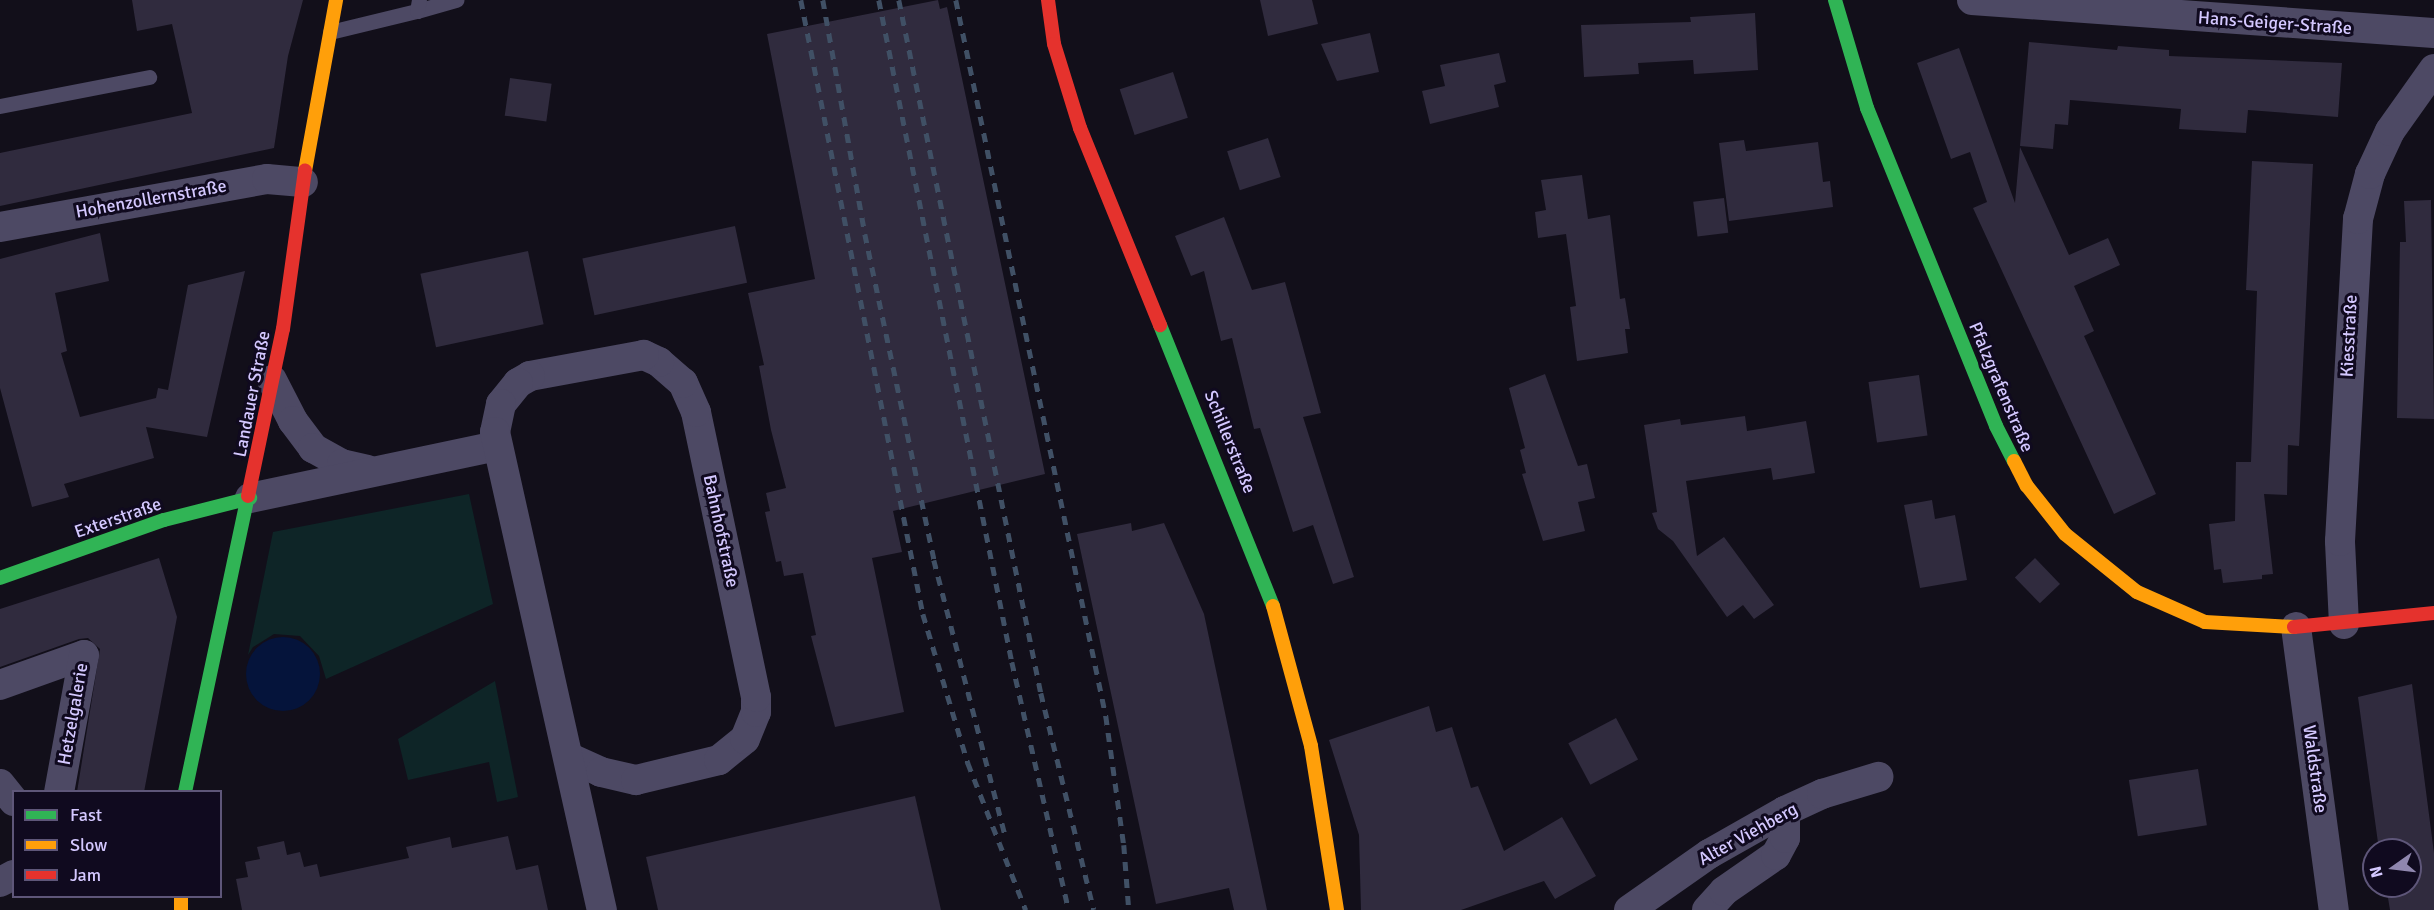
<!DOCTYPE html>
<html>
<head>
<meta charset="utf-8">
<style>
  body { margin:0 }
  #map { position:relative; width:2434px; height:910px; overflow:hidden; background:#120f1a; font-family:Signika,sans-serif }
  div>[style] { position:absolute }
  .green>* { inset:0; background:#0e2527 }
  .water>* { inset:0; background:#05143b }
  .round { border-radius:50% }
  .building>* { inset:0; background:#302b3e; transform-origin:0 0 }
  .lane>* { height:15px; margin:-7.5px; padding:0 7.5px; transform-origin:7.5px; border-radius:7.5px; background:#4d4964 }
  .street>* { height:30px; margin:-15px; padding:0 15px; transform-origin:15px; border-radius:15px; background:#4d4964 }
  .fast>* { height:14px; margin:-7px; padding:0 7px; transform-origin:7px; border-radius:7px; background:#30b455 }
  .slow>* { height:14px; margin:-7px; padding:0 7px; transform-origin:7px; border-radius:7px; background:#ff9f0a }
  .jam>* { height:14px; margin:-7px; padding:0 7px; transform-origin:7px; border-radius:7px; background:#e5322d }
  .rail>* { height:4.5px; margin-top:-2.25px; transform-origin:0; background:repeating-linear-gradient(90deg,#405065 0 9px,transparent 0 17px) }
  span { translate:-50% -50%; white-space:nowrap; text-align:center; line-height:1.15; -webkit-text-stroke:6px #100a1f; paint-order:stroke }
  .street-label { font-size:18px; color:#d4c8ff }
  .legend { position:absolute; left:12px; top:790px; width:210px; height:108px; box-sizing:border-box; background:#100a1f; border:2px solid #5e5679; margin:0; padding:8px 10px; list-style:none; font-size:18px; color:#d4c8ff }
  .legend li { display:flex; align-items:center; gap:12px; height:30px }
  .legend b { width:30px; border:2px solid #5e5679 }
  .north { position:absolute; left:2362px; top:838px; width:60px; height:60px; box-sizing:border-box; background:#100a1f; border:2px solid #5e5679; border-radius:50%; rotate:256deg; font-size:16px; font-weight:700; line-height:24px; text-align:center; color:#d4c8ff }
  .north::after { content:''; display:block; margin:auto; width:21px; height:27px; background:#9087af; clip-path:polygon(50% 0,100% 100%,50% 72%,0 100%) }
</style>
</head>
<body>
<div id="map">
  <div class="green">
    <i style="clip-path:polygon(469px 494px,493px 604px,326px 679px,319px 656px,300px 636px,274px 634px,253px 647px,248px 655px,273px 532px)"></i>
    <i style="clip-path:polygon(495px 681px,518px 797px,497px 802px,489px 762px,408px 780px,398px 739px)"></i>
  </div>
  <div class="water">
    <i class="round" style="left:246px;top:637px;width:74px;height:74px"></i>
  </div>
  <div class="building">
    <i style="clip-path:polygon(132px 0,303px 0,288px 56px,274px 148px,0 206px,0 153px,192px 113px,172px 24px,137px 31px)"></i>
    <i style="clip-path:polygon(938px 0,940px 9px,947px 7px,1045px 474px,893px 511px,902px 552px,872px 558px,904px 712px,835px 727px,811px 636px,816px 635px,803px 573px,784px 576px,781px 561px,776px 562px,765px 512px,770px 511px,766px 493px,786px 488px,771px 430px,759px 366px,764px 365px,748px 293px,815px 279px,767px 34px)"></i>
    <i style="clip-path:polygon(1260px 0,1312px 0,1318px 24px,1268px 36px)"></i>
    <i style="clip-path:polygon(1755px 13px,1758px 70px,1694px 74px,1693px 60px,1638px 63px,1639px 74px,1584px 77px,1581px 25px,1691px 22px,1690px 17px)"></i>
    <i style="clip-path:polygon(1370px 33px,1379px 72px,1337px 81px,1321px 44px)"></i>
    <i style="clip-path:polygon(2029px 42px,2117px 50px,2118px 46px,2169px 50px,2169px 56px,2342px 63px,2338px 117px,2248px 110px,2246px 133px,2179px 129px,2181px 109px,2070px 100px,2068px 125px,2055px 124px,2053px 149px,2020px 146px)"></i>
    <i style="clip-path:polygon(1959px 48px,2015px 203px,2020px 147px,2069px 255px,2108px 238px,2120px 265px,2074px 286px,2094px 331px,2084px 336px,2156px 494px,2114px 514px,1973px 208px,1987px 202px,1970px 152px,1951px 159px,1917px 63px)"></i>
    <i style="clip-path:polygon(1499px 53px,1506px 82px,1494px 85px,1499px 107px,1430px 124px,1422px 91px,1445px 86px,1440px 65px)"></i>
    <i style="left:1173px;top:72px;width:48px;height:56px;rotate:72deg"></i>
    <i style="left:510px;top:78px;width:42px;height:38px;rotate:8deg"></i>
    <i style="left:1268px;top:138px;width:41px;height:43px;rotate:72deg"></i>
    <i style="clip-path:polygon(1744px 140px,1746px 151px,1818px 142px,1823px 182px,1830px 181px,1833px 207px,1729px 221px,1719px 143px)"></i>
    <i style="clip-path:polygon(2252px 161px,2313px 164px,2299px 446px,2288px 445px,2287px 495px,2264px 494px,2273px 574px,2262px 575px,2262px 579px,2223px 583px,2221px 569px,2214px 570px,2209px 524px,2235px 521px,2236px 462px,2251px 462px,2257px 291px,2246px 290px)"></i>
    <i style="clip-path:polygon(1582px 175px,1588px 219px,1610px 215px,1620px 299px,1625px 298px,1630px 329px,1625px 329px,1628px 353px,1577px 361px,1570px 307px,1576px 306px,1566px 234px,1538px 238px,1535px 212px,1546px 210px,1541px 180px)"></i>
    <i style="left:1724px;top:198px;width:35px;height:31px;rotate:83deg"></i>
    <i style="clip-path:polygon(2431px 200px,2434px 419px,2397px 418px,2400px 242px,2406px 242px,2404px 201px)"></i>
    <i style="clip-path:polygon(1224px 217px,1252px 290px,1285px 282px,1321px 413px,1303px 417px,1354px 577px,1333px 584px,1313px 525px,1293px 532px,1260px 428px,1254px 429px,1232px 338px,1221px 341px,1204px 271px,1191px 276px,1175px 236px)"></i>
    <i style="left:735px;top:226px;width:58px;height:156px;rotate:78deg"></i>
    <i style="clip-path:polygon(100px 233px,109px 281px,55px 293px,67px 351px,61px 353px,80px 417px,156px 398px,158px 388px,168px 390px,188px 285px,245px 271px,207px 437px,146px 427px,154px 458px,64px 484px,69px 497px,32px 507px,0 388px,0 259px)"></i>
    <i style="left:528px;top:251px;width:75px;height:110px;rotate:78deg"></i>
    <i style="clip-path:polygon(1545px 374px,1578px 466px,1587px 464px,1595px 498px,1578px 502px,1585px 531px,1543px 541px,1522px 474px,1526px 473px,1520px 450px,1525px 448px,1509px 388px)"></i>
    <i style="left:1919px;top:375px;width:61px;height:51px;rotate:82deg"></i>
    <i style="clip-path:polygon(1745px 416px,1747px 431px,1806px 421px,1815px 473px,1773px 480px,1771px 468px,1686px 481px,1697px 556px,1724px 537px,1774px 605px,1754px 619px,1743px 605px,1727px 617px,1673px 541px,1658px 529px,1652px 513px,1657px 512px,1644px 425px,1680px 419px,1681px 425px)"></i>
    <i style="clip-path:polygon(1932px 500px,1935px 519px,1955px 515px,1967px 580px,1920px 588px,1904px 505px)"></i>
    <i style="clip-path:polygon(1131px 523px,1132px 531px,1164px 523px,1204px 614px,1267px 910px,1234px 910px,1229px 888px,1156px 904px,1077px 534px)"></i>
    <i style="clip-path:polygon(159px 558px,177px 617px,144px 792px,77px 792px,100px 649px,88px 638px,79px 639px,0 667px,0 609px)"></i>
    <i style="left:2035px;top:558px;width:36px;height:28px;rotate:46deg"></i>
    <i style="clip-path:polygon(2412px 684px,2434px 853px,2434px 910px,2390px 910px,2386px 886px,2410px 886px,2410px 850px,2379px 850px,2358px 697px)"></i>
    <i style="clip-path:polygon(1429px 706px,1436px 732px,1452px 727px,1471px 788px,1478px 786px,1504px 851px,1562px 817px,1596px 876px,1555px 899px,1544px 881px,1461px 910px,1361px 910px,1359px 835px,1329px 740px)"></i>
    <i style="left:1616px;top:718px;width:47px;height:54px;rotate:62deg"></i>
    <i style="left:2198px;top:769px;width:57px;height:70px;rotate:81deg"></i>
    <i style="clip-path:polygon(915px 796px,941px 910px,658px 910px,646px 857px)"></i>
    <i style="clip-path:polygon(508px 836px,516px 870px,538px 865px,548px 910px,242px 910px,236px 879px,248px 877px,245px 862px,260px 859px,257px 847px,284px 841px,287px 855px,300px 852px,304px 867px,317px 864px,320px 877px,409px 858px,406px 847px,450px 837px,452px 848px)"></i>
  </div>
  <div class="lane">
    <i style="left:417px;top:11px;width:41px;rotate:-15.8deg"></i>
    <i style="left:330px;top:32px;width:89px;rotate:-13.6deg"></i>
    <i style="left:417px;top:11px;width:11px;rotate:-80deg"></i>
    <i style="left:0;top:106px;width:152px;rotate:-11deg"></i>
  </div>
  <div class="street">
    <i style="left:1972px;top:0;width:463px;rotate:4.1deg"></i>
    <i style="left:0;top:227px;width:271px;rotate:-10.2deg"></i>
    <i style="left:267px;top:179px;width:36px;rotate:5deg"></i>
    <i style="left:272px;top:380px;width:46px;rotate:62.9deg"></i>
    <i style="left:293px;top:421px;width:34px;rotate:53deg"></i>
    <i style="left:313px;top:448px;width:33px;rotate:29deg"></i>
    <i style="left:342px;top:464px;width:26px;rotate:13deg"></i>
    <i style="left:250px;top:498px;width:252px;rotate:-11.9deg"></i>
    <i style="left:2344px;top:624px;width:83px;rotate:-92.8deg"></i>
    <i style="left:2340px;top:541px;width:323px;rotate:-86.8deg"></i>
    <i style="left:2358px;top:219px;width:47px;rotate:-75.1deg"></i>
    <i style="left:2370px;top:174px;width:47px;rotate:-65.1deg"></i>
    <i style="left:2390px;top:131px;width:76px;rotate:-54.6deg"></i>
    <i style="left:2296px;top:627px;width:286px;rotate:82.4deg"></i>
    <i style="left:0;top:685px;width:89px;rotate:-19.7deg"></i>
    <i style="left:84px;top:655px;width:139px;rotate:100.3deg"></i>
    <i style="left:570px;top:758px;width:34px;rotate:24deg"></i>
    <i style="left:601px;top:772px;width:36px;rotate:13deg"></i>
    <i style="left:636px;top:780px;width:85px;rotate:-13.5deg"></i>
    <i style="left:719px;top:760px;width:33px;rotate:-39deg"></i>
    <i style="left:745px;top:739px;width:29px;rotate:-68deg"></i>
    <i style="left:756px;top:712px;width:15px;rotate:-90deg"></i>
    <i style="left:756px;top:697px;width:291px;rotate:-101.9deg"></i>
    <i style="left:696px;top:412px;width:32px;rotate:-114deg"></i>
    <i style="left:683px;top:383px;width:32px;rotate:-139deg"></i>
    <i style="left:659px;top:362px;width:17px;rotate:-155deg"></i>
    <i style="left:644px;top:355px;width:116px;rotate:169.6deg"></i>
    <i style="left:530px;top:376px;width:14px;rotate:150deg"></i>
    <i style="left:518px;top:383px;width:27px;rotate:129deg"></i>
    <i style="left:501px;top:404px;width:29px;rotate:102deg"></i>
    <i style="left:495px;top:432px;width:490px;rotate:77.4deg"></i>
    <i style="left:0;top:784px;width:22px;rotate:51deg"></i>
    <i style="left:0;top:882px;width:16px;rotate:-27deg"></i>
    <i style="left:1629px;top:910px;width:98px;rotate:-35deg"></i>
    <i style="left:1709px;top:854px;width:87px;rotate:-29.5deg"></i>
    <i style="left:1785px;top:811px;width:41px;rotate:-24.7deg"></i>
    <i style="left:1822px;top:794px;width:59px;rotate:-16.9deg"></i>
    <i style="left:1707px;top:910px;width:25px;rotate:-48deg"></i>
    <i style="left:1724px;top:891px;width:63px;rotate:-34.7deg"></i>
    <i style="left:1776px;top:855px;width:19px;rotate:-62deg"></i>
    <i style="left:1785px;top:838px;width:27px;rotate:-90deg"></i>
  </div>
  <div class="fast">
    <i style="left:1835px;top:0;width:113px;rotate:73.5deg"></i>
    <i style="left:1867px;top:108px;width:343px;rotate:67.9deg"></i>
    <i style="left:1996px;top:426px;width:39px;rotate:63deg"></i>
    <i style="left:1160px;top:325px;width:303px;rotate:68.1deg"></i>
    <i style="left:0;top:578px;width:174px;rotate:-19.5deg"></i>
    <i style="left:164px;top:520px;width:89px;rotate:-14.3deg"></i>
    <i style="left:185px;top:792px;width:303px;rotate:-78deg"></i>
  </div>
  <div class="slow">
    <i style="left:305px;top:171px;width:174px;rotate:-79.7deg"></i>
    <i style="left:2014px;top:461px;width:28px;rotate:63deg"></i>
    <i style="left:2027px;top:486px;width:61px;rotate:51.6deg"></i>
    <i style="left:2065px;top:534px;width:92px;rotate:38.9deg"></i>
    <i style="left:2137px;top:592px;width:74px;rotate:23.8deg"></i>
    <i style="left:2205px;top:622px;width:89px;rotate:3.2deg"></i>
    <i style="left:1273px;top:606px;width:145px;rotate:74.8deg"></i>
    <i style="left:1311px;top:746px;width:166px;rotate:81deg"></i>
    <i style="left:181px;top:896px;width:14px;rotate:90deg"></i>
  </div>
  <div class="jam">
    <i style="left:1048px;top:0;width:44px;rotate:82.2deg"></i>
    <i style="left:1054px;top:44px;width:88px;rotate:72.8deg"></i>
    <i style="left:1080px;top:128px;width:213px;rotate:67.9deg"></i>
    <i style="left:248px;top:496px;width:171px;rotate:-78.2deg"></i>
    <i style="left:283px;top:329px;width:160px;rotate:-82.1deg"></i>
    <i style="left:2294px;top:627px;width:141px;rotate:-5.7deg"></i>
  </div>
  <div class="rail">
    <i style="left:801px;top:0;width:626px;rotate:78.76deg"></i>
    <i style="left:923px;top:614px;width:156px;rotate:73.2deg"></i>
    <i style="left:968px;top:763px;width:158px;rotate:68.5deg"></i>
    <i style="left:823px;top:0;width:238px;rotate:79.8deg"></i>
    <i style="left:865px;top:234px;width:333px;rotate:78deg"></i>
    <i style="left:934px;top:560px;width:287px;rotate:75.5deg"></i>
    <i style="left:879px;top:0;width:675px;rotate:78.64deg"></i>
    <i style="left:1012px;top:662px;width:254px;rotate:77.1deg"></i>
    <i style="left:899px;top:0;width:707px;rotate:78.42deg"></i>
    <i style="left:1041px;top:693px;width:223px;rotate:76.3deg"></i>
    <i style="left:956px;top:0;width:732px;rotate:78.17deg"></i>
    <i style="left:1106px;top:716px;width:130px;rotate:82.1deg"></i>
    <i style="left:1124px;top:845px;width:65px;rotate:85.6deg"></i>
  </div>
  <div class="street-label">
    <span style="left:2275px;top:23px;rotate:4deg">Hans-Geiger-Straße</span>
    <span style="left:151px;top:199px;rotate:-10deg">Hohenzollernstraße</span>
    <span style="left:2349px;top:336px;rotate:-87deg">Kiesstraße</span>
    <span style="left:2001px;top:387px;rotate:67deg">Pfalzgrafenstraße</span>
    <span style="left:252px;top:394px;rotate:-79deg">Landauer Straße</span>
    <span style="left:1230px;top:442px;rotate:68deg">Schillerstraße</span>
    <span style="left:118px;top:518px;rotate:-19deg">Exterstraße</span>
    <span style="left:721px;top:531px;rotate:78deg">Bahnhofstraße</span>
    <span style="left:73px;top:714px;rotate:-80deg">Hetzelgalerie</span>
    <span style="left:2315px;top:769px;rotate:82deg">Waldstraße</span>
    <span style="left:1748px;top:834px;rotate:-29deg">Alter Viehberg</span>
  </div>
  <ul class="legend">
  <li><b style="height:8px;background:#30b455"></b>Fast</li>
  <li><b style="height:8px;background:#ff9f0a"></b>Slow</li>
  <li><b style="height:8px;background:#e5322d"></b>Jam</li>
  </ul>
  <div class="north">N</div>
</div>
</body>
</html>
